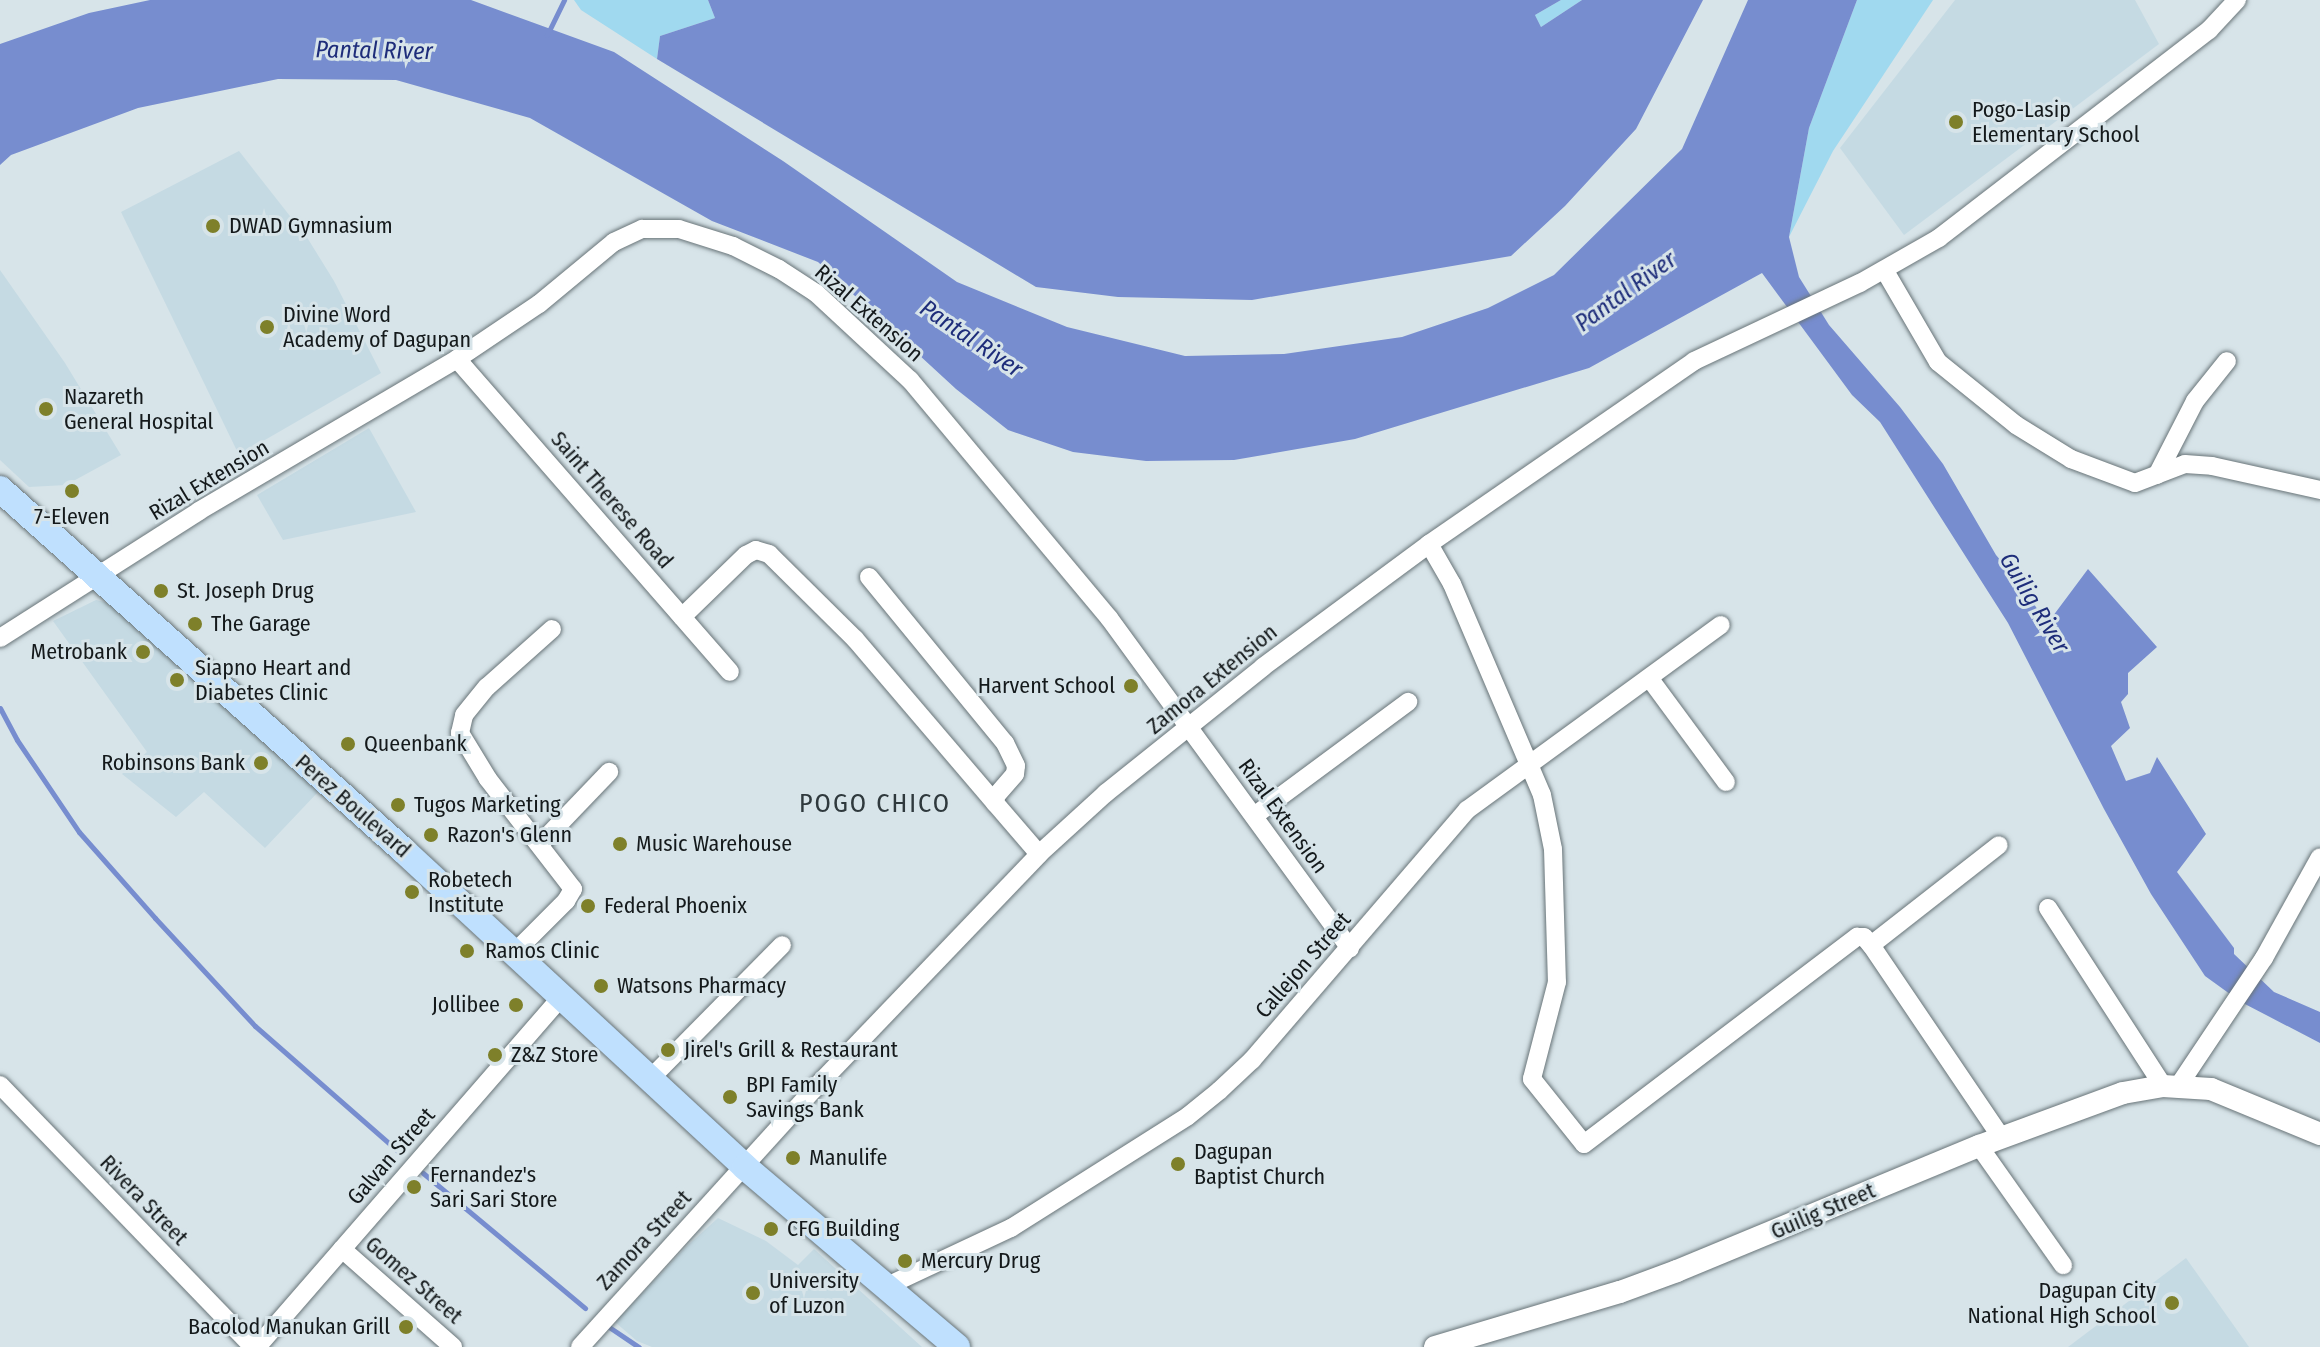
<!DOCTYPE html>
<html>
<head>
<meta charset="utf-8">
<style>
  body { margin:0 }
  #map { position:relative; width:2320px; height:1347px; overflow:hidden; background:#d7e4e9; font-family:"Fira Sans Condensed",sans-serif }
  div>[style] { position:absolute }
  .built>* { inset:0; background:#c5dae3 }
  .green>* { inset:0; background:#a0d9ef }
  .water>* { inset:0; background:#778dcf }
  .stream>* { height:5px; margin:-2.5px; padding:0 2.5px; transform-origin:2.5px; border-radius:2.5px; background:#778dcf }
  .roads { filter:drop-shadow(0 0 2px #687478) drop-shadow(0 0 2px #687478) }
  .minor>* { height:18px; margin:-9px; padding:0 9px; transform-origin:9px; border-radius:9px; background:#fff }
  .tertiary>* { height:22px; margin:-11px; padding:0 11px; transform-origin:11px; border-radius:11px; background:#fff }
  .primary>* { height:26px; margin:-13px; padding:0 13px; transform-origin:13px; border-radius:13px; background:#bfe0fe }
  .dots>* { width:22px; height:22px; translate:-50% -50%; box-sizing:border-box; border:4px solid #d7e4e9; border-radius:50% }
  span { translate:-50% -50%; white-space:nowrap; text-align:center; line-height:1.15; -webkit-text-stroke:6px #d7e4e9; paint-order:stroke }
  .poi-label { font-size:22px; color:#14191b }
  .left { translate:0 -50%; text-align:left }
  .right { translate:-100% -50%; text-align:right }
  .street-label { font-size:22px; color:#14191b }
  .water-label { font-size:24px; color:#1e2d7a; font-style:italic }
  .quarter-label { font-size:26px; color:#2f393d; letter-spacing:2px }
</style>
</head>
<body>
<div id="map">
  <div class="built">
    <i style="clip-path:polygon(1955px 0,2135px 0,2159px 44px,1904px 235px,1840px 148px)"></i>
    <i style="clip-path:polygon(239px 151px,308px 239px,334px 281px,381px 373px,239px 455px,121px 212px)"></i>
    <i style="clip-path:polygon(0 270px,65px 363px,121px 455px,66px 485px,29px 487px,0 460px)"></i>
    <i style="clip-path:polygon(369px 428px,416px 512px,283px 540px,257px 495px)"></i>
    <i style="clip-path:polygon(96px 600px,117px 605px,318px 792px,265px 848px,204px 792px,176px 817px,122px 774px,147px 752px,53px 621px)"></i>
    <i style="clip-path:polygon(718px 1218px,766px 1241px,798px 1265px,814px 1249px,922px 1347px,652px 1347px,637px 1341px,615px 1322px,685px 1248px)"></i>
    <i style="clip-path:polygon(2186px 1258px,2249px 1347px,2068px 1347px)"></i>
  </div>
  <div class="green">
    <i style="clip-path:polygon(574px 0,708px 0,715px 18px,660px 36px,657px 59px,581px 10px)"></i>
    <i style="clip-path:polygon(1561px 0,1582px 0,1541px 27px,1535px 15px)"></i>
    <i style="clip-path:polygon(1857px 0,1933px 0,1833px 151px,1789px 237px,1809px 128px)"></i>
  </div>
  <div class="water">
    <i style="clip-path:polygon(150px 0,471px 0,614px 52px,783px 161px,957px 282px,1067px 327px,1185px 356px,1284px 354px,1402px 337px,1488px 308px,1554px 275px,1682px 149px,1748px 0,1857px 0,1809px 128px,1789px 237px,1799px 277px,1829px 325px,1900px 407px,1943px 464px,1996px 555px,2023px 587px,2047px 624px,2088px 569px,2157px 647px,2128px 673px,2128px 694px,2121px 702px,2130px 728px,2111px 746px,2126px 781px,2150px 773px,2157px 757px,2206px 834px,2177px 872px,2234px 948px,2234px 954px,2274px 992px,2320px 1012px,2320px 1043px,2241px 1002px,2205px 976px,2151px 894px,2104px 809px,2008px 623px,1880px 422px,1852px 395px,1762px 273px,1589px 368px,1355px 439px,1234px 460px,1146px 461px,1073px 452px,1008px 430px,956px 389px,818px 262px,712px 221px,530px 118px,396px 80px,278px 79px,138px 108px,11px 155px,0 165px,0 44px,89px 13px)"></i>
    <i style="clip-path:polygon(708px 0,1561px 0,1535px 15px,1541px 27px,1582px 0,1703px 0,1636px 129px,1565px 206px,1511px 256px,1252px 300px,1118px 297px,1036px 287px,657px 59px,660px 36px,715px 18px)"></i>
  </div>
  <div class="stream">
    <i style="left:547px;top:35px;width:39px;rotate:-64deg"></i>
    <i style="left:0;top:708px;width:36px;rotate:62deg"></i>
    <i style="left:17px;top:740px;width:111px;rotate:56deg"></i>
    <i style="left:79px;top:832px;width:115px;rotate:48.5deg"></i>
    <i style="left:155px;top:918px;width:147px;rotate:47.2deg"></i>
    <i style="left:255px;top:1026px;width:190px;rotate:41.2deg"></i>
    <i style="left:423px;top:1173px;width:211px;rotate:39.8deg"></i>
    <i style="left:609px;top:1327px;width:36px;rotate:34deg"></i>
  </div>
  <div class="roads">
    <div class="minor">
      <i style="left:1885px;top:271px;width:105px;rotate:59.8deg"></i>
      <i style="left:1938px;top:362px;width:100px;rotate:38.9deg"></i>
      <i style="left:2016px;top:425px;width:65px;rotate:31.7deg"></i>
      <i style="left:2071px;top:459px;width:68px;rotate:20.6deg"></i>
      <i style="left:2135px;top:483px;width:53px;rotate:-20.8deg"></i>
      <i style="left:2185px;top:464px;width:27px;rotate:4deg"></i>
      <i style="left:2212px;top:466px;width:111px;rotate:12.5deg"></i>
      <i style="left:457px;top:359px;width:415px;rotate:48.9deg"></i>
      <i style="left:2157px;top:475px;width:83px;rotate:-62.8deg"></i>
      <i style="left:2195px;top:401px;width:51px;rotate:-51.3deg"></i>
      <i style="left:1429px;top:544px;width:46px;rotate:60.1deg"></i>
      <i style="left:1452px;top:584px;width:229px;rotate:66.9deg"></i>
      <i style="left:1542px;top:795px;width:55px;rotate:78.5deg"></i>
      <i style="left:1553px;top:849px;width:133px;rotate:88.3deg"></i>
      <i style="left:1557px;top:982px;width:100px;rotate:104.5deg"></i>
      <i style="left:1532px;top:1079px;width:83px;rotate:51.3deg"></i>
      <i style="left:1584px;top:1144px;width:343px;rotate:-37.2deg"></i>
      <i style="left:1857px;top:937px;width:7px"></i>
      <i style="left:1864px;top:937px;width:11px;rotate:49deg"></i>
      <i style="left:1871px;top:945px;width:232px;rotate:55.9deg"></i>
      <i style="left:869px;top:577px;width:215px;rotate:50.7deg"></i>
      <i style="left:1005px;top:743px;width:25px;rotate:64deg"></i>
      <i style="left:1016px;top:766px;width:8px;rotate:97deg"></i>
      <i style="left:1015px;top:774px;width:29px;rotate:131deg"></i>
      <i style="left:996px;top:796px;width:7px;rotate:98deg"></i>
      <i style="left:995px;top:803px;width:67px;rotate:49.2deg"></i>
      <i style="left:682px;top:617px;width:89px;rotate:-44.1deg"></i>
      <i style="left:746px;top:555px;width:11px;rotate:-27deg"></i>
      <i style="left:756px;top:550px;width:14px;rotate:17deg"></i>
      <i style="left:769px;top:554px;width:121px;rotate:44.7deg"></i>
      <i style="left:855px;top:639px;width:216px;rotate:49.5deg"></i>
      <i style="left:0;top:638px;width:236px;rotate:-32.5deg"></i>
      <i style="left:199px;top:511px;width:299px;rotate:-30.5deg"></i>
      <i style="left:457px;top:359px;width:99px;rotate:-33.9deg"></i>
      <i style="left:539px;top:304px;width:97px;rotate:-39.6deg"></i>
      <i style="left:614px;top:242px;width:31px;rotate:-25deg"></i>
      <i style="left:642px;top:229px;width:37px"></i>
      <i style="left:679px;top:229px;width:57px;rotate:17.5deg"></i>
      <i style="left:733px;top:246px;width:51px;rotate:26.6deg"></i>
      <i style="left:779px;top:269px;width:44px;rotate:33deg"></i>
      <i style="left:816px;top:293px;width:128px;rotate:42.8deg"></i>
      <i style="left:910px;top:380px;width:310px;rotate:50.1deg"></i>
      <i style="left:1109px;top:618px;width:409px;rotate:53.9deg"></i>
      <i style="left:1650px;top:679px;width:128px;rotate:53.6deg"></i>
      <i style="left:1254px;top:816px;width:192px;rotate:-36.5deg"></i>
      <i style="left:540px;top:844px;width:100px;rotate:-46.2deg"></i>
      <i style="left:2048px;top:908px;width:212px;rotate:57.1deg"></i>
      <i style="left:1871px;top:945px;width:162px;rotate:-38deg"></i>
      <i style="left:514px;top:953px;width:74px;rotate:-45deg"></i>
      <i style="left:566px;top:901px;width:14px;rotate:-60deg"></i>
      <i style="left:573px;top:889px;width:139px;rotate:-127.7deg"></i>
      <i style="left:488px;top:779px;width:54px;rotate:-121.3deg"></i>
      <i style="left:460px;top:733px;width:18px;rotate:-77deg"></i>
      <i style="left:464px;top:715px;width:36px;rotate:-51deg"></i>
      <i style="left:487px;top:687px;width:87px;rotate:-41.7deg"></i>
      <i style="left:650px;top:1079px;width:188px;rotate:-45.4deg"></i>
      <i style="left:0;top:1085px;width:364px;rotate:46deg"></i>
      <i style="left:2179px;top:1085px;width:153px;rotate:-56.2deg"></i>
      <i style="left:2264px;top:958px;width:115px;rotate:-61deg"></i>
      <i style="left:1979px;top:1146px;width:146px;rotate:54.8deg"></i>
      <i style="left:342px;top:1249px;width:148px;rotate:41.4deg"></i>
      <i style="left:885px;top:1287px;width:139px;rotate:-25.1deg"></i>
      <i style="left:1011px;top:1228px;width:209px;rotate:-32.3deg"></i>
      <i style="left:1188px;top:1116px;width:41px;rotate:-39.1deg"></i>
      <i style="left:1220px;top:1090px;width:44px;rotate:-43.2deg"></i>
      <i style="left:1252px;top:1060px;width:330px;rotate:-49.3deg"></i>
      <i style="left:1467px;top:810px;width:314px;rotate:-36.1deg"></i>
      <i style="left:257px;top:1347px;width:464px;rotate:-49deg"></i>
      <i style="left:580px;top:1347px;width:348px;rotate:-47.8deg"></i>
      <i style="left:814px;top:1089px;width:325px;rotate:-46.2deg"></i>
      <i style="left:1039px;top:854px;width:91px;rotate:-42.3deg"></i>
      <i style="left:1106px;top:793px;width:201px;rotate:-38.7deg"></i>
      <i style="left:1263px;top:667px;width:207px;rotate:-36.5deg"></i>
      <i style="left:1429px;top:544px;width:322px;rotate:-34.6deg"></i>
      <i style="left:1694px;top:361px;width:183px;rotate:-25.2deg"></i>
      <i style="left:1860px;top:283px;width:91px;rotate:-29.7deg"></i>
      <i style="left:1939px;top:238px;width:341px;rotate:-37.6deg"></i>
      <i style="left:2209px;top:30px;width:41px;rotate:-47deg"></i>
    </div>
    <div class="tertiary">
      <i style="left:1435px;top:1347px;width:193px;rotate:-16.6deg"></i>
      <i style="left:1620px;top:1292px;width:61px;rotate:-20.2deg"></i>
      <i style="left:1677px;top:1271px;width:327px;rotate:-22.5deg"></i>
      <i style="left:1979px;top:1146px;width:153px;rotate:-20.2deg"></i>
      <i style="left:2123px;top:1093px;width:41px;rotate:-9.9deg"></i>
      <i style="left:2163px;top:1086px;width:48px;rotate:3.6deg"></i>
      <i style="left:2211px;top:1089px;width:118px;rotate:22.4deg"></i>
    </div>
    <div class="primary">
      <i style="left:0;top:489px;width:541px;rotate:41.85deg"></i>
      <i style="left:403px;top:850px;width:466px;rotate:42.8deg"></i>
      <i style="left:745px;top:1167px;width:278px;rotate:40.3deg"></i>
    </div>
  </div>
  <div class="dots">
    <i style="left:1956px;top:122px;background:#7e802a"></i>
    <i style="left:213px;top:226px;background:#7e802a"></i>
    <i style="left:267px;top:327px;background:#7e802a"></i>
    <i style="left:46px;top:409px;background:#7e802a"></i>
    <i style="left:72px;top:491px;background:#7e802a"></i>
    <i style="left:161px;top:591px;background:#7e802a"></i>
    <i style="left:195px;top:624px;background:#7e802a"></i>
    <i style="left:143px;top:652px;background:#7e802a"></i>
    <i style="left:177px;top:680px;background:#7e802a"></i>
    <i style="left:1131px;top:686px;background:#7e802a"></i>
    <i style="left:348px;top:744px;background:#7e802a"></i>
    <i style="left:261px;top:763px;background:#7e802a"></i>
    <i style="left:398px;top:805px;background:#7e802a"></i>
    <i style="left:431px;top:835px;background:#7e802a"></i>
    <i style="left:620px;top:844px;background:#7e802a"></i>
    <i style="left:412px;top:892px;background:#7e802a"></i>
    <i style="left:588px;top:906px;background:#7e802a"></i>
    <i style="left:467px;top:951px;background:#7e802a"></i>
    <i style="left:601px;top:986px;background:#7e802a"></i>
    <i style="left:516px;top:1005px;background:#7e802a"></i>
    <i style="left:668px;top:1050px;background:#7e802a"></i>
    <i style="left:495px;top:1055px;background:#7e802a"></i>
    <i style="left:730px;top:1097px;background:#7e802a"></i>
    <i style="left:793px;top:1158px;background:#7e802a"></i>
    <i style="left:1178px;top:1164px;background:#7e802a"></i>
    <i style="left:414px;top:1187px;background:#7e802a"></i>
    <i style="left:771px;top:1229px;background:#7e802a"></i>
    <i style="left:905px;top:1261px;background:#7e802a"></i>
    <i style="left:753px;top:1293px;background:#7e802a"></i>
    <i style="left:2172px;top:1303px;background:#7e802a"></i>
    <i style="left:406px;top:1327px;background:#7e802a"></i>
  </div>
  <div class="poi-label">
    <span class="left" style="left:1972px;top:122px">Pogo-Lasip<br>Elementary School</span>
    <span class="left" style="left:229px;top:226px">DWAD Gymnasium</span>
    <span class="left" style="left:283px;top:327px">Divine Word<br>Academy of Dagupan</span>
    <span class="left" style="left:64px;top:409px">Nazareth<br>General Hospital</span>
    <span style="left:72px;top:517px">7-Eleven</span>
    <span class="left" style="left:177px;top:591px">St. Joseph Drug</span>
    <span class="left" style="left:211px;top:624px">The Garage</span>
    <span class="right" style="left:127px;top:652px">Metrobank</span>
    <span class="left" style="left:195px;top:680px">Siapno Heart and<br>Diabetes Clinic</span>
    <span class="right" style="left:1115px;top:686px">Harvent School</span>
    <span class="left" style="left:364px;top:744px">Queenbank</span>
    <span class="right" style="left:245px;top:763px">Robinsons Bank</span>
    <span class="left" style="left:414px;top:805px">Tugos Marketing</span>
    <span class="left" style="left:447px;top:835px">Razon's Glenn</span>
    <span class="left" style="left:636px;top:844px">Music Warehouse</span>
    <span class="left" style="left:428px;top:892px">Robetech<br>Institute</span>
    <span class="left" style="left:604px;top:906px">Federal Phoenix</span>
    <span class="left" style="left:485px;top:951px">Ramos Clinic</span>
    <span class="left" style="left:617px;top:986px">Watsons Pharmacy</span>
    <span class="right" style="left:500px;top:1005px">Jollibee</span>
    <span class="left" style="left:684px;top:1050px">Jirel's Grill &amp; Restaurant</span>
    <span class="left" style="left:511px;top:1055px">Z&amp;Z Store</span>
    <span class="left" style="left:746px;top:1097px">BPI Family<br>Savings Bank</span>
    <span class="left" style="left:1194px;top:1164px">Dagupan<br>Baptist Church</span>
    <span class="left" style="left:809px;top:1158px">Manulife</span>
    <span class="left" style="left:430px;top:1187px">Fernandez's<br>Sari Sari Store</span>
    <span class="left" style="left:787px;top:1229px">CFG Building</span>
    <span class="left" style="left:921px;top:1261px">Mercury Drug</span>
    <span class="left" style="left:769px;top:1293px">University<br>of Luzon</span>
    <span class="right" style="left:2156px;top:1303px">Dagupan City<br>National High School</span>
    <span class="right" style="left:390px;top:1327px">Bacolod Manukan Grill</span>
  </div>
  <div class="street-label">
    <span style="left:869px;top:313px;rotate:41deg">Rizal Extension</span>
    <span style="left:209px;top:480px;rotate:-31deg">Rizal Extension</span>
    <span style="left:612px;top:500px;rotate:49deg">Saint Therese Road</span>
    <span style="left:1212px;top:679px;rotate:-39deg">Zamora Extension</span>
    <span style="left:353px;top:806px;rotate:41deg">Perez Boulevard</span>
    <span style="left:1283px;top:816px;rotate:54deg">Rizal Extension</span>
    <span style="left:1303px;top:965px;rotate:-49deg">Callejon Street</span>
    <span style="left:391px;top:1156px;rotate:-49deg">Galvan Street</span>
    <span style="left:144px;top:1200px;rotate:46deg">Rivera Street</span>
    <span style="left:1823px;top:1211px;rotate:-23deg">Guilig Street</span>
    <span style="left:644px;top:1240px;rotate:-47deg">Zamora Street</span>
    <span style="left:414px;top:1280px;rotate:41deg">Gomez Street</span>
  </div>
  <div class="water-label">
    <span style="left:374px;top:51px;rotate:1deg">Pantal River</span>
    <span style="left:1626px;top:292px;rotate:-36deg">Pantal River</span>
    <span style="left:971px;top:339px;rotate:34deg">Pantal River</span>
    <span style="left:2034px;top:603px;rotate:59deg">Guilig River</span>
  </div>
  <div class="quarter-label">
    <span style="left:875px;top:804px">POGO CHICO</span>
  </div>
</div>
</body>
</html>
